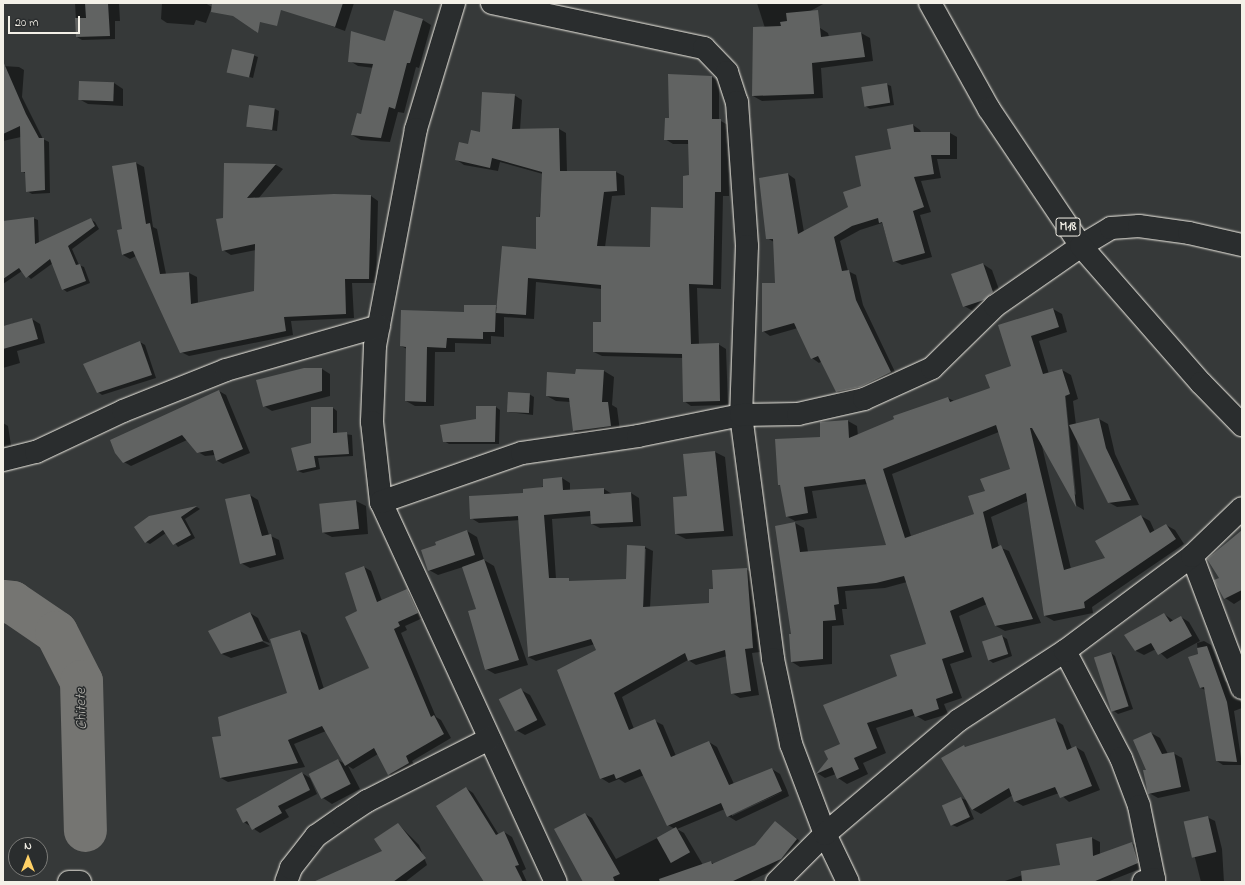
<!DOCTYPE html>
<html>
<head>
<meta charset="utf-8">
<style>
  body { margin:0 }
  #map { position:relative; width:1245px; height:885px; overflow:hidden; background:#363939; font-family:"Indie Flower",sans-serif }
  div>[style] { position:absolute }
  .shadow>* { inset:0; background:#0007; transform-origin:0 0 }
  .river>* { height:43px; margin:-21.5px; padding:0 21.5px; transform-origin:21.5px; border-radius:21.5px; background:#757572 }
  .building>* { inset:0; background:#616362; transform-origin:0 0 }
  .roads { filter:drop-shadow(0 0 1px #f4f1e8) drop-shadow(0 0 1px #f4f1e8) }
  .minor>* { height:22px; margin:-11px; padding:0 11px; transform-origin:11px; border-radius:11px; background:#2a2d2e }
  .major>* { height:22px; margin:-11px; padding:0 11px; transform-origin:11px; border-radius:11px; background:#2a2d2e }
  span { translate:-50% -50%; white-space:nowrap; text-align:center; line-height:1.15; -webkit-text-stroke:3px #2a2d2e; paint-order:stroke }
  .shield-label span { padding:1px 3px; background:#2a2d2e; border:1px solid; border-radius:3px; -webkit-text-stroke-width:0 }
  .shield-label { font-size:13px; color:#f4f1e8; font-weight:700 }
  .water-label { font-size:15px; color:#b4b3ad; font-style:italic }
  .frame { position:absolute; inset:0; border:4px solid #f4f1e8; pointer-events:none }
  .north { position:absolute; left:8px; top:837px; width:40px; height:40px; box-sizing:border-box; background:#2a2d2e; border:1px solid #7b7b78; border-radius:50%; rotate:0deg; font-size:11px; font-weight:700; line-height:16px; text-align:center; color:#f4f1e8 }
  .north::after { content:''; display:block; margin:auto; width:14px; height:18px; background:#ffd166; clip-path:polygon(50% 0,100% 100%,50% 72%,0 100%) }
  .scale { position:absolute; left:8px; top:16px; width:72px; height:18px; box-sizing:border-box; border:2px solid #f4f1e8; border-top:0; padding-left:5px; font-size:12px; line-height:14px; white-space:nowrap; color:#f4f1e8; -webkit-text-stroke:3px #2a2d2e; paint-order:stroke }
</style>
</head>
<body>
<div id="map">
  <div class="shadow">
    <i style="clip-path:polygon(75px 3px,119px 3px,120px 21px,115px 21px,115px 39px,82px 40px,77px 37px)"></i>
    <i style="clip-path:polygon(162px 3px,205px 3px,212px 7px,206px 23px,196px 20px,194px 25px,167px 23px,161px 19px)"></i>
    <i style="clip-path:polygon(320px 3px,354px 3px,345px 31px,315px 20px)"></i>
    <i style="left:690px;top:3px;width:21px;height:1px"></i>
    <i style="clip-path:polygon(757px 3px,825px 3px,772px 32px,765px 28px)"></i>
    <i style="clip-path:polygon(423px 20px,431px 25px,419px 68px,416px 67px,404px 113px,398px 112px,390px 142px,361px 140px,352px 135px,361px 116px,374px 68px,358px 66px,350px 61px)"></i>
    <i style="clip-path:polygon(820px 28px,828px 33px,829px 37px,861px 33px,870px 38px,873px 61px,821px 68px,823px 98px,762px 101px,753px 96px)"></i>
    <i style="clip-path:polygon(253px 55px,258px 57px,253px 78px,229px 71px)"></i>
    <i style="clip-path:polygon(3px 66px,19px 67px,24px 70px,22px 97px,43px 139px,49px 142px,50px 193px,32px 194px,27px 191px,26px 174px,22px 171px,21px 137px,3px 141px)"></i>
    <i style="clip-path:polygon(712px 77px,719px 82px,719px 120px,728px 125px,729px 196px,723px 196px,721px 289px,697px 288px,699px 345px,718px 344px,726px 349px,728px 405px,691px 406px,684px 401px,683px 358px,602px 356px,594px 352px,602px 323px,602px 289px,536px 282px,534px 319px,504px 317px,504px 337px,491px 336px,491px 344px,455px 343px,455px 352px,435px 352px,434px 406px,415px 406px,406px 401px,407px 349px,401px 346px,465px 313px,497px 307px,537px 250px,543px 174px,500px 162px,498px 171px,464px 165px,457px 160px,514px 95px,522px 100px,520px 130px,559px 129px,566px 133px,567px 172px,616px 172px,624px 176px,625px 195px,612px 196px,605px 247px,651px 248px,684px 209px,690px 176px,689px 144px,673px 144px,665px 139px,670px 118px)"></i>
    <i style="clip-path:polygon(80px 82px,114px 83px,123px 89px,123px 106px,88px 104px,79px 99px)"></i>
    <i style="clip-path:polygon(886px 84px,891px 86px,894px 105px,870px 109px,865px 106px)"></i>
    <i style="clip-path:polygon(275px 109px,279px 111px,277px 131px,248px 127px)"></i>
    <i style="clip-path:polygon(913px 125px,920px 130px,921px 133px,950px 133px,957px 137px,957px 159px,937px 159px,941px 178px,921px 181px,931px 212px,920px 215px,932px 257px,902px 265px,894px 261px,882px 223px,860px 230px,840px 241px,848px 271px,856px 275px,863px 305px,897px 376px,845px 396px,837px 392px,822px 361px,819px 363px,812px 358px,798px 328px,770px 336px,763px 331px,776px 284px,774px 242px,767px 238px,788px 174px,795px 179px,804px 232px,849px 207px,862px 187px)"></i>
    <i style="clip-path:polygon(136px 163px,144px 167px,153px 227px,157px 229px,166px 274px,189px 273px,197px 277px,198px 303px,255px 292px,256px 250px,231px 255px,223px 250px,225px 164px,276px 165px,283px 169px,258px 199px,371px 196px,378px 201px,376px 283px,352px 283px,354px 318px,291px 321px,293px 335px,189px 356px,181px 352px,136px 256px,130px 259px,123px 255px,123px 230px,113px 167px)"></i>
    <i style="clip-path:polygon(33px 218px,38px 220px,39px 244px,90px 219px,95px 222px,99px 229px,72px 249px,79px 265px,84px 267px,90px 283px,67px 292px,63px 289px,53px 263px,31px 279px,22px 271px,3px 284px,3px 222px)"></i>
    <i style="clip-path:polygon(983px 264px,992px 270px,1002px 298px,993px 305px,973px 311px,964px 306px)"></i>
    <i style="clip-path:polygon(evenodd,1053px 309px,1062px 314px,1067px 332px,1039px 341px,1049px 374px,1062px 370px,1071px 375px,1078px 399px,1073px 401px,1076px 425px,1099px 419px,1108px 424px,1115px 454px,1139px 505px,1117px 507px,1108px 502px,1077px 440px,1084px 510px,1077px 506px,1041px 442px,1071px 569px,1106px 559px,1141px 516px,1150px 521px,1155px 532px,1166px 525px,1175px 530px,1184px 544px,1092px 607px,1093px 613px,1054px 621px,1045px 616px,1028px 501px,991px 517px,999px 547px,1009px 551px,1041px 623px,1005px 631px,996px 626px,987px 604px,959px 616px,972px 657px,950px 664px,962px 698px,944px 704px,948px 714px,925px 721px,915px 715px,876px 728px,886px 753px,863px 763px,868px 774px,847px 784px,838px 778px,836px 774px,825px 778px,817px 773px,927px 644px,907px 582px,885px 588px,845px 591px,847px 609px,842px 609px,844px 625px,832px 626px,832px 664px,800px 667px,792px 662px,795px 523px,804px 528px,808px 552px,887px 546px,868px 484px,812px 491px,817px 518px,795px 521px,786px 516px,782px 486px,779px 485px,821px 438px,821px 423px,848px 421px,857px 426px,858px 436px,948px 398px,954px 401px,991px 389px,1012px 367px,999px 326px,1053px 309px,1063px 391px,1065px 391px,1076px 495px,1074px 493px,1063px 391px,1053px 309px,999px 432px,1011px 470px,987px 491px,975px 514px,911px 536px,892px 474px,999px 432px)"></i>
    <i style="clip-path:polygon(32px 319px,40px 324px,45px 343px,17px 351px,20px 363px,3px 368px,3px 326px)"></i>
    <i style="clip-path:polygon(140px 342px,145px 345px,156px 378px,102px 395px,98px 392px)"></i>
    <i style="clip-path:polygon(304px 369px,322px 369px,330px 374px,330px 396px,272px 411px,264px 406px)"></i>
    <i style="clip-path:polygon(577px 370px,604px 371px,614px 377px,612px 405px,617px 408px,620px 431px,583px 436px,574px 431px,570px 402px,556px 401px,547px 396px,576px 375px)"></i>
    <i style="clip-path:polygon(219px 391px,226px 395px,250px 453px,223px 464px,216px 460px,215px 455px,205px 456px,198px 452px,187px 440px,131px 466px,124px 462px)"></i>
    <i style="clip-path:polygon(529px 394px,534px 397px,533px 415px,508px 412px)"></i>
    <i style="clip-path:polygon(496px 407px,500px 410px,499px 444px,449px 444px,444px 441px)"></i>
    <i style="clip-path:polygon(333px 408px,337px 411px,337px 433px,352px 435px,353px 456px,318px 458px,320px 469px,303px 473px,298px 471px,292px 449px,312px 444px)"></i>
    <i style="clip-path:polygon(3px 423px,8px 426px,12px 452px,3px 454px)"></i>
    <i style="clip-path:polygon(715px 452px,725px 457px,733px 536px,686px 539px,676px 534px,688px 497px,684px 454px)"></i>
    <i style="clip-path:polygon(evenodd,562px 478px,570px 483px,570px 491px,604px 489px,612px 494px,631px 493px,639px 498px,641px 526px,600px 528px,592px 524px,592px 516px,552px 519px,556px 579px,574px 582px,627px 580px,645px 547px,653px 551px,650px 608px,710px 604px,714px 590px,746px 569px,754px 574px,760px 652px,752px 653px,759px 695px,740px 698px,732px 693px,727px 656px,696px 665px,688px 660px,622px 697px,634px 729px,655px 721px,663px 725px,676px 756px,709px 742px,717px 747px,734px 784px,772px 769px,780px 774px,787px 790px,732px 814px,732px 816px,787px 790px,789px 796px,736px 821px,728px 816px,725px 809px,677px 829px,684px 833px,703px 865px,711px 862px,714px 864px,756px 846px,775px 822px,804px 844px,789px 863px,748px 882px,584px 882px,585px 814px,592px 818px,616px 859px,675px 829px,668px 825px,644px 775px,625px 783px,619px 779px,609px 783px,601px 778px,597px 651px,595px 644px,536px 661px,528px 657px,520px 520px,479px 523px,471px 518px,562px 478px,644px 549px,646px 549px,643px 612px,641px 612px,644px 549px)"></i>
    <i style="clip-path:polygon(250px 495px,258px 500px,269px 535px,279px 540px,284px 559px,250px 568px,241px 563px)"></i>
    <i style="clip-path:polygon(356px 501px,366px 506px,368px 534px,332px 537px,322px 532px)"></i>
    <i style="clip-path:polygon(197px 507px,200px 509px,185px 519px,195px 538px,178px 547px,166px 533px,150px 544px,146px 542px,149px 517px)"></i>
    <i style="clip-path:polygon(467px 531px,477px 537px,484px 560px,494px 566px,528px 665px,495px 674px,486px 669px,477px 609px,463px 567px,438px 575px,429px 570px)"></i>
    <i style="clip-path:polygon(1242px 531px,1242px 599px,1234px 604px,1225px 598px,1216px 580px,1220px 578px)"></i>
    <i style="clip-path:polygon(364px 567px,371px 571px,382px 601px,407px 590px,415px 595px,425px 617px,405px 626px,407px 630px,401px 633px,436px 717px,441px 720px,451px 738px,412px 761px,416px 767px,396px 778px,389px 774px,378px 754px,353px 769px,348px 766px,360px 789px,332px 804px,323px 798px,338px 760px,345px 764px,326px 731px,294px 744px,305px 767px,228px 782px,221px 778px,223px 736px,288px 694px,300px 631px,307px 635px,324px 689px,370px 668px,359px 612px)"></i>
    <i style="clip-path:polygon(250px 613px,258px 618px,270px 643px,258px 639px,270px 646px,231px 658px,222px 654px)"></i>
    <i style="clip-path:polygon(1164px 614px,1174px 621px,1181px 617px,1189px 622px,1200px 641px,1167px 659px,1156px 649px,1144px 655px,1136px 651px,1125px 635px)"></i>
    <i style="clip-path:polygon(1002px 636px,1007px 639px,1012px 656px,993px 663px,989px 660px)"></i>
    <i style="clip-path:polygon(1204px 641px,1211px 645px,1225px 681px,1232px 685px,1242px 705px,1242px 708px,1234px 711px,1242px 765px,1223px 765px,1217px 761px,1205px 690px,1201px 688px,1197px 643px)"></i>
    <i style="clip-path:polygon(1111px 653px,1115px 656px,1133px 709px,1118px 714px,1114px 711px)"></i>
    <i style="clip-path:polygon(521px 690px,530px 695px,546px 725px,525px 735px,516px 730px)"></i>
    <i style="clip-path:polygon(1055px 720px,1063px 725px,1072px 749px,1076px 747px,1084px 752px,1100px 790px,1069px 802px,1059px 793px,1023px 806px,1015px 801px,1013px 795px,981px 814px,972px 809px,964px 746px,967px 748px)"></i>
    <i style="clip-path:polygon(1151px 733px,1160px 738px,1168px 754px,1173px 753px,1182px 758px,1190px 791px,1158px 798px,1149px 793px,1147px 771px)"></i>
    <i style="clip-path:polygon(302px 773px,310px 778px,317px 794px,285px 810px,289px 817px,260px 833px,244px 822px)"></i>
    <i style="clip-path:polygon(466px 788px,473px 793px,499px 835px,504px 832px,512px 837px,526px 869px,522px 871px,527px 882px,485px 882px)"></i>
    <i style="clip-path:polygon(961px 798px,966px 800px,974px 819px,957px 827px,952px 825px,944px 805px)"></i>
    <i style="clip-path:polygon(1207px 817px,1215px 821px,1222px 849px,1224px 882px,1201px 882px,1186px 822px)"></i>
    <i style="clip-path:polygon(398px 824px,419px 845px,427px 865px,405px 882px,315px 882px,384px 851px)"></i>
    <i style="clip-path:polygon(1092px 838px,1100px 842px,1100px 854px,1132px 843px,1139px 847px,1145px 867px,1107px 882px,1002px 882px,1040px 869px,1061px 866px,1057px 845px)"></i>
  </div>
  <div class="river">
    <i style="left:3px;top:601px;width:9px;rotate:6deg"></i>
    <i style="left:12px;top:602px;width:53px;rotate:34.3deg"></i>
    <i style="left:56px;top:632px;width:55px;rotate:63deg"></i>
    <i style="left:81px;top:681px;width:149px;rotate:88.5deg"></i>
  </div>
  <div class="building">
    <i style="clip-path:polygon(85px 3px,108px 3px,110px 36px,76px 37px,75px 18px,86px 18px)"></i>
    <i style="clip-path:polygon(212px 3px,343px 3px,335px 27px,281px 10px,277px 26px,260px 22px,258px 33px,233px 16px,211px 12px)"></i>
    <i style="clip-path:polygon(394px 10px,423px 19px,410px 63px,407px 63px,395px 109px,389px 107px,381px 138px,351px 135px,357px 113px,361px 114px,373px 64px,348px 62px,351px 31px,385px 41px)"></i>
    <i style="clip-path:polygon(818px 10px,821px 37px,861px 32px,865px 57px,812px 63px,814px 94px,752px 96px,753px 27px,781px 26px,780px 22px,787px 21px,786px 13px)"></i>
    <i style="left:232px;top:49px;width:23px;height:24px;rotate:13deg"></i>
    <i style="clip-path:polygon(3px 61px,26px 114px,39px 138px,44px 138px,45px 190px,26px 192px,25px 172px,21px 172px,20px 126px,3px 134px)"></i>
    <i style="clip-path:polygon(668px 74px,712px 76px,712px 119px,721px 119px,721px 192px,715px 192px,713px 285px,689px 284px,691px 344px,719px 343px,720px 401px,683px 402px,682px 354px,593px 352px,593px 322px,601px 322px,601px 285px,528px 278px,526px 315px,496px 313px,502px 246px,536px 249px,536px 217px,540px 217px,542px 172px,492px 158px,490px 168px,455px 160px,459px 142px,468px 144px,471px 130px,480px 132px,482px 92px,515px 94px,512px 129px,559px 128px,560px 171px,616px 171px,617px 191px,604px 192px,597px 246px,650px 247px,651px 207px,683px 208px,683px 176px,689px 175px,688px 140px,664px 140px,665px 118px,669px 118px)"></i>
    <i style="left:79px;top:81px;width:35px;height:19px;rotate:2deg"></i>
    <i style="left:887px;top:83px;width:20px;height:26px;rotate:81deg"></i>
    <i style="left:249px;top:105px;width:26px;height:22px;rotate:7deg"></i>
    <i style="clip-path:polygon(913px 124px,914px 132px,950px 132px,950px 155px,931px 155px,934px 174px,914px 177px,924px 207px,913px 211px,925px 253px,893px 262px,882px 222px,879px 223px,878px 218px,852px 226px,834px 237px,842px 271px,849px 270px,856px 300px,891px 372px,860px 387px,836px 392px,818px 356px,811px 359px,794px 323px,762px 332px,762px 283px,775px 283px,773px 239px,766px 239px,759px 178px,788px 173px,798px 234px,848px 207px,843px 192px,861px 186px,855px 156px,891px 149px,887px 129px)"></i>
    <i style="clip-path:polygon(136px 162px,146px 224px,150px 223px,160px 274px,189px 272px,191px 304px,254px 291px,255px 244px,222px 251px,216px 219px,223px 218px,224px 163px,276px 164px,247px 198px,334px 194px,371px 195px,369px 279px,345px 279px,346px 314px,284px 317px,286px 331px,180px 353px,133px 251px,122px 255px,117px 230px,122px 229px,112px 166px)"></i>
    <i style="clip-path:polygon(34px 217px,35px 244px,91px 218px,95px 226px,68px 246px,76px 265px,80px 264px,86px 281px,62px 290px,50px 259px,26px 278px,19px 268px,3px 279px,3px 221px)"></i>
    <i style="clip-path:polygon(983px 263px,993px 292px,984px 300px,963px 307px,951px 274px)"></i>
    <i style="clip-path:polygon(464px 305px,496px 305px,495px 332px,483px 332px,483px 339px,447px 338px,446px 348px,427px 347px,426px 402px,405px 401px,406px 347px,400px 346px,401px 310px,464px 312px)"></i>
    <i style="clip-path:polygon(evenodd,1053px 308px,1059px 327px,1031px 336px,1043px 374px,1062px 369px,1070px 394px,1065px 396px,1076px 507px,1032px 428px,1030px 428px,1064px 570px,1105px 558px,1095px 541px,1141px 515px,1150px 533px,1166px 524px,1176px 539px,1084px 602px,1085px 608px,1044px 616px,1026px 493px,983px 512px,992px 549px,1001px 545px,1033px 619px,995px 626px,983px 597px,950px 611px,964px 652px,942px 659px,953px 693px,936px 699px,939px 709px,915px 717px,912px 709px,867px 723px,877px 748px,854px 758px,859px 769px,837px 779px,832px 767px,816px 774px,828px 759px,824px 751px,840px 744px,823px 705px,897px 676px,890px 655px,926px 644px,904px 576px,876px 583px,837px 587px,839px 604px,834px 605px,836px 620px,823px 621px,823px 659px,791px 662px,789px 634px,791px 634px,775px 526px,795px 522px,800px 552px,886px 545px,865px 479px,804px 487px,808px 513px,786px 517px,780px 485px,778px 485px,775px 439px,820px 437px,820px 422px,848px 420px,849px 438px,894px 419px,893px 416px,948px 397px,950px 402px,990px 388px,985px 375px,1011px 366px,998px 325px,1053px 308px,996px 425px,1010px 469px,980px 479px,985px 491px,968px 496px,974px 514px,905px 538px,883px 469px,996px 425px)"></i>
    <i style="clip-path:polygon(32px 318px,38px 339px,3px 349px,3px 326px)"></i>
    <i style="clip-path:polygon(140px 341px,152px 375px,97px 393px,83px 364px)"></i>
    <i style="clip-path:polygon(304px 368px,322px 368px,322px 391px,263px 407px,256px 380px)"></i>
    <i style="clip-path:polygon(576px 369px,604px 370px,602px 402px,608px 402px,611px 426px,573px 431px,569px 398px,546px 396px,547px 372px,575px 374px)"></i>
    <i style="clip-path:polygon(219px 390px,243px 449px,216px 461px,213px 450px,197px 453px,182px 435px,123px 463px,115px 453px,110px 440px)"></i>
    <i style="left:508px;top:392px;width:22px;height:20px;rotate:3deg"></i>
    <i style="clip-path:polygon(476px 406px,496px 406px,495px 442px,443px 442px,440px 425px,476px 419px)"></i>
    <i style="clip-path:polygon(311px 407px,333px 407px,333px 433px,347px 432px,349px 454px,314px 456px,316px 467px,297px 471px,291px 448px,311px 443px)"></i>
    <i style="clip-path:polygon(1099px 418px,1106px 448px,1131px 500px,1108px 503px,1069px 425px)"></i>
    <i style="clip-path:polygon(715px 451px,724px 531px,675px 534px,673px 497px,687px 496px,683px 454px)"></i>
    <i style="clip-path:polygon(562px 477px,563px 490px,604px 488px,604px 494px,631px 492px,633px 522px,591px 524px,590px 511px,544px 515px,549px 578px,569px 578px,569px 581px,626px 579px,627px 545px,645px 546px,643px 607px,709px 603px,709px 589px,713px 589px,712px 570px,747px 568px,753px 648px,745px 649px,751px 691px,731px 694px,725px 650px,688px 661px,685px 653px,614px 693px,629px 730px,655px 719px,671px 757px,709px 741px,729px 785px,772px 768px,782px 791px,727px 817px,721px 803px,667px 826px,640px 769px,616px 779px,614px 774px,600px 779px,557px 670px,596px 650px,591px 639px,528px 657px,518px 516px,470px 519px,469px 496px,523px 493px,523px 489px,543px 487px,543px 479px)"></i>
    <i style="clip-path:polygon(250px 494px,262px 536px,271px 534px,276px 555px,240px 564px,225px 499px)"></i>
    <i style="left:356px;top:500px;width:29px;height:37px;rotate:84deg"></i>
    <i style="clip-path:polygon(197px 506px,181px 517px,191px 535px,173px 545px,163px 530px,145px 543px,134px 527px,149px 516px)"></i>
    <i style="clip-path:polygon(467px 530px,475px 555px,428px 571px,421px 550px,436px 545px,435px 542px)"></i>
    <i style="clip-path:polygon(1242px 530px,1242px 590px,1224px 599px,1214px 580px,1219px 578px,1207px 559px)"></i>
    <i style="clip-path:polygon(484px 559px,519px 660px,485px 670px,468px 611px,476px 609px,462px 567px)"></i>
    <i style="clip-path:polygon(364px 566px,377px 602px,407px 589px,418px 613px,398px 622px,400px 626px,394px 629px,431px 717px,434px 715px,444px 734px,406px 756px,409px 763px,388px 775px,374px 748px,345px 766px,322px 726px,288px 740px,298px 763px,220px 778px,212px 737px,221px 736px,218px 717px,287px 693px,270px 639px,300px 630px,319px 690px,369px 668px,345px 617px,357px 611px,345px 573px)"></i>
    <i style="clip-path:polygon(250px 612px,263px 641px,221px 654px,208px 631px)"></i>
    <i style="clip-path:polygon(1164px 613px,1170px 622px,1181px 616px,1192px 636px,1158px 655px,1151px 643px,1135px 651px,1124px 635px)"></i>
    <i style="left:1002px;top:635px;width:20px;height:21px;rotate:72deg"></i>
    <i style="clip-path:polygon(1207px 646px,1227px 702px,1237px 762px,1216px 761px,1204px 687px,1200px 688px,1188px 657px,1198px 654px,1197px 648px)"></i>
    <i style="left:1111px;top:652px;width:57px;height:18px;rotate:72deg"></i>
    <i style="left:521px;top:688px;width:36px;height:25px;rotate:63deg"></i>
    <i style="clip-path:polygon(1055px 718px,1067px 750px,1076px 746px,1092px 786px,1060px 798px,1055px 787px,1014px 802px,1009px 788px,972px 810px,941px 758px,964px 745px,965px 747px)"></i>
    <i style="clip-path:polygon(1151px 732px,1162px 754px,1174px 752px,1181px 787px,1148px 794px,1143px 770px,1146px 770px,1133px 740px)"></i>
    <i style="left:338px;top:759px;width:28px;height:33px;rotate:63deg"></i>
    <i style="clip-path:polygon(302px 772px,310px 790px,278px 806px,282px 813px,252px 830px,247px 821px,243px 823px,236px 809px)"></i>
    <i style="clip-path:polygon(466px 787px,496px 835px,504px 831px,519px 865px,515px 866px,523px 882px,484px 882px,436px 806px)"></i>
    <i style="left:961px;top:797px;width:22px;height:21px;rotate:66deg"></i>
    <i style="clip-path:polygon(585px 813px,620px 874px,613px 877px,615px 882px,583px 882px,554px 829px)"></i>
    <i style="left:1208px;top:816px;width:37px;height:25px;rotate:77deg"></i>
    <i style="clip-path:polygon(775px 821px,797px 839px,781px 859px,731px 882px,660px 882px,659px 879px,711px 861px,712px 864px,755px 845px)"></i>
    <i style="clip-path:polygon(398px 823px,426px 858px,393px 882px,313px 882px,382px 851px,374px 839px)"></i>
    <i style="left:676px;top:827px;width:29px;height:22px;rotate:61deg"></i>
    <i style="clip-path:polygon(1092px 837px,1093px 856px,1132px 842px,1138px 863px,1093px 882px,1022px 882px,1021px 871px,1060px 865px,1056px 844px)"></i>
  </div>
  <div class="roads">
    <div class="minor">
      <i style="left:454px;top:3px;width:132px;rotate:106.8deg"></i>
      <i style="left:416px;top:129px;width:221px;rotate:100.7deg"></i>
      <i style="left:375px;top:346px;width:76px;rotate:92.3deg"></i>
      <i style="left:372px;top:422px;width:81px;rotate:83.6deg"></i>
      <i style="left:381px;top:502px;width:418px;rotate:65.3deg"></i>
      <i style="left:492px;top:3px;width:217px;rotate:12deg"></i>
      <i style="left:704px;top:48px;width:33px;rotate:46deg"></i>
      <i style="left:727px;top:72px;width:32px;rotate:72deg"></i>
      <i style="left:737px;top:102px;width:144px;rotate:86deg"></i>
      <i style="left:747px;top:246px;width:169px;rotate:92deg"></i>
      <i style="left:741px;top:415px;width:246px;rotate:82.5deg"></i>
      <i style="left:773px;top:659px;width:87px;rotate:78deg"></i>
      <i style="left:791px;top:744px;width:96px;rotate:69.3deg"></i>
      <i style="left:825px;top:834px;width:53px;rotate:64.4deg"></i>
      <i style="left:3px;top:460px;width:34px;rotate:-14deg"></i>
      <i style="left:36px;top:452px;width:96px;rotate:-25.2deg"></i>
      <i style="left:123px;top:411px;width:111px;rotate:-21.7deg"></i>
      <i style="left:226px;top:370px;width:159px;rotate:-16deg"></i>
      <i style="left:381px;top:502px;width:149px;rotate:-19.2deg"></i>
      <i style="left:522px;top:453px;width:117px;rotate:-8.3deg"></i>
      <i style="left:638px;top:436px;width:105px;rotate:-11.5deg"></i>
      <i style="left:741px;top:415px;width:57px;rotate:-1deg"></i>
      <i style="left:798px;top:414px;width:68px;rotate:-12.8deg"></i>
      <i style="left:864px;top:399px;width:75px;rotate:-24.5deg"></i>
      <i style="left:932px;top:368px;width:88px;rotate:-44.5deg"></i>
      <i style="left:995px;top:306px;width:105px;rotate:-34.9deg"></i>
      <i style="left:1081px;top:246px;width:35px;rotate:-31deg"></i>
      <i style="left:1111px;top:228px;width:28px;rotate:-4deg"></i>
      <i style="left:1139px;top:226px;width:50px;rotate:8deg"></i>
      <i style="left:1189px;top:233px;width:54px;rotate:12.8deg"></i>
      <i style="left:1192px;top:556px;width:141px;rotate:69.3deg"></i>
      <i style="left:1065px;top:651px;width:121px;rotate:62.4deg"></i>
      <i style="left:1121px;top:758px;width:51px;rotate:69.4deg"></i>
      <i style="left:1139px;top:806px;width:75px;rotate:78.4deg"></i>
      <i style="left:1154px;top:879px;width:11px;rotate:165deg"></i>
      <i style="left:69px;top:882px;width:11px"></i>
      <i style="left:286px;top:882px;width:15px;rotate:-70deg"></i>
      <i style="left:291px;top:868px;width:41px;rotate:-52deg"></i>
      <i style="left:316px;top:836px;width:33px;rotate:-35deg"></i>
      <i style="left:343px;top:817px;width:29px;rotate:-34deg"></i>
      <i style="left:367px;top:801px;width:137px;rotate:-26.9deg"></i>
      <i style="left:777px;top:882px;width:68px;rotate:-45deg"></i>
      <i style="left:825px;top:834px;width:176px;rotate:-40.4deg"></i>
      <i style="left:959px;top:720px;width:126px;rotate:-33.1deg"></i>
      <i style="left:1065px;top:651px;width:159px;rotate:-36.8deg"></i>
      <i style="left:1192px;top:556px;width:69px;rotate:-43.8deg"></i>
    </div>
    <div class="major">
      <i style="left:930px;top:3px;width:121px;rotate:60.9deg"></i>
      <i style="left:989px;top:109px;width:165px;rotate:56.1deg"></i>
      <i style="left:1081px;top:246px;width:182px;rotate:48.8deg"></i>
      <i style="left:1201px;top:383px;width:59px;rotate:45.7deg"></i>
    </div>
  </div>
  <div class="shield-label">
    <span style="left:1068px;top:227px">M18</span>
  </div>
  <div class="water-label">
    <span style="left:82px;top:709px;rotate:-92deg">Chitete</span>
  </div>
  <div class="frame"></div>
  <div class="north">N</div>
  <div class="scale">20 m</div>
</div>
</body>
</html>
